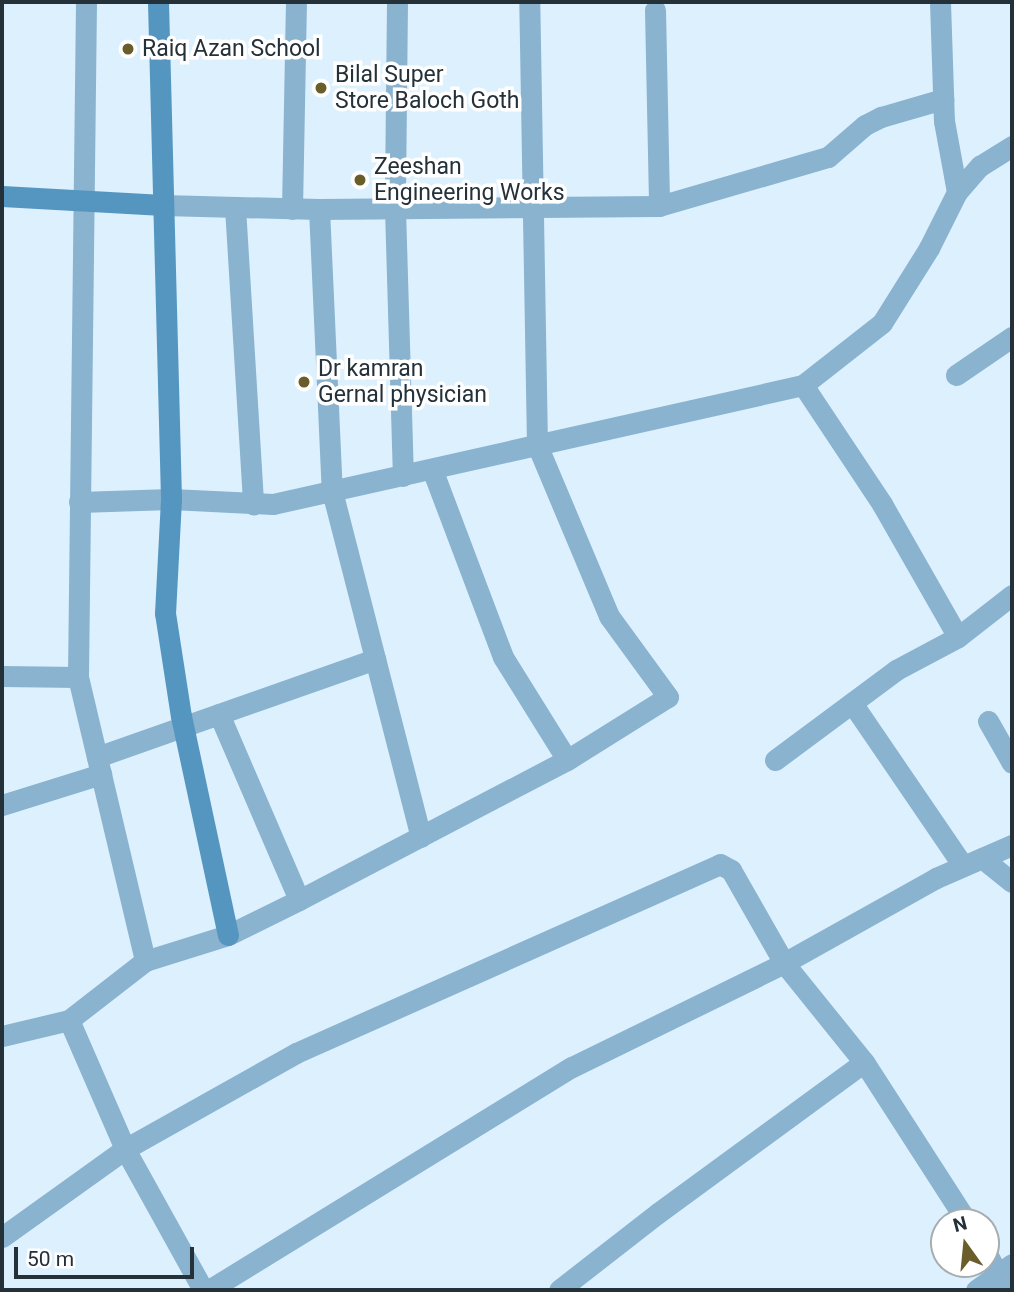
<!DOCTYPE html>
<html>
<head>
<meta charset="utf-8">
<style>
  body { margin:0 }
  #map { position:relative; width:1014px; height:1292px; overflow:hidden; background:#ddf0fe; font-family:Roboto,sans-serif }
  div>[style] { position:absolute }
  .street>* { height:21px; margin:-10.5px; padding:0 10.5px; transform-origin:10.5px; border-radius:10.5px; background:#8ab3cf }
  .secondary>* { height:21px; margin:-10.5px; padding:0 10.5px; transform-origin:10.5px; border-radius:10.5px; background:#5596c0 }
  .dots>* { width:19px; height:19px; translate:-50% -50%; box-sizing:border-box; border:4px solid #fff; border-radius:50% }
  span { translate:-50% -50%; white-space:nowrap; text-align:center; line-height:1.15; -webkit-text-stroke:7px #fff; paint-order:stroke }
  .poi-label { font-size:23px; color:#243139 }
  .left { translate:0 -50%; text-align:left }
  .frame { position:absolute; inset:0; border:4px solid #243139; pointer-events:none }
  .north { position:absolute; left:930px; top:1208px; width:70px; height:70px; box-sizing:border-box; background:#fff; border:2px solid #a7adb0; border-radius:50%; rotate:345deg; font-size:19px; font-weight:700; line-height:28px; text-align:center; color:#243139 }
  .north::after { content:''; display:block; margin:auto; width:24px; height:32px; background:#695d2a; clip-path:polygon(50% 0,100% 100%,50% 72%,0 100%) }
  .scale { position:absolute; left:14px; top:1247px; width:180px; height:32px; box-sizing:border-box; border:4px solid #243139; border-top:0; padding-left:9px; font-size:21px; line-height:24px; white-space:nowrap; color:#243139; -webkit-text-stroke:5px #fff; paint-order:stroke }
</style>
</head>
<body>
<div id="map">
  <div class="street">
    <i style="left:86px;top:2px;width:675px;rotate:90.68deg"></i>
    <i style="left:78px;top:677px;width:292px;rotate:76.7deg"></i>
    <i style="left:397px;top:2px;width:207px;rotate:90.6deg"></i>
    <i style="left:395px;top:209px;width:267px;rotate:88.3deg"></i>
    <i style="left:940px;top:2px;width:119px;rotate:88.1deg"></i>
    <i style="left:944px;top:121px;width:72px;rotate:79.6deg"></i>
    <i style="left:655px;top:10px;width:196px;rotate:88.8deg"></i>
    <i style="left:163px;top:205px;width:156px;rotate:1.5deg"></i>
    <i style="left:319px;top:209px;width:340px;rotate:-0.5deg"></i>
    <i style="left:659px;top:206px;width:176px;rotate:-16.2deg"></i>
    <i style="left:828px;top:157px;width:49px;rotate:-40.9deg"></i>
    <i style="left:865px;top:125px;width:18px;rotate:-27deg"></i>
    <i style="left:881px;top:117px;width:65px;rotate:-16.2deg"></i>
    <i style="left:235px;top:207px;width:298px;rotate:86.5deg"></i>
    <i style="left:292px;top:209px;width:207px;rotate:-88.9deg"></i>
    <i style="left:319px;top:209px;width:282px;rotate:87.4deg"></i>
    <i style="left:332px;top:491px;width:357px;rotate:75.6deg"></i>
    <i style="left:956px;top:375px;width:68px;rotate:-34.2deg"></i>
    <i style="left:803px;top:385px;width:143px;rotate:56.4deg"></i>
    <i style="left:882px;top:504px;width:153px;rotate:60.3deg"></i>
    <i style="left:432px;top:469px;width:201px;rotate:69.3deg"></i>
    <i style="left:503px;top:657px;width:121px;rotate:58.1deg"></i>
    <i style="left:79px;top:502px;width:92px;rotate:-1.9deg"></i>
    <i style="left:171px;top:499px;width:102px;rotate:2.8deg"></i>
    <i style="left:273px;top:504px;width:543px;rotate:-12.65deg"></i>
    <i style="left:803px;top:385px;width:100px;rotate:-38.1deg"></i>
    <i style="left:882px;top:323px;width:89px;rotate:-57.9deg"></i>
    <i style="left:929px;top:248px;width:63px;rotate:-63.4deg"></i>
    <i style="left:957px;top:192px;width:35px;rotate:-49deg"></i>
    <i style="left:980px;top:166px;width:38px;rotate:-32deg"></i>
    <i style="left:2px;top:676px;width:76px;rotate:0.8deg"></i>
    <i style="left:852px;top:703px;width:197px;rotate:55.7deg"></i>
    <i style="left:219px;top:714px;width:202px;rotate:66.7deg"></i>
    <i style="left:988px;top:721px;width:48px;rotate:60.3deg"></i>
    <i style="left:97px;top:757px;width:295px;rotate:-19.4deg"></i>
    <i style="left:775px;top:760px;width:151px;rotate:-36.6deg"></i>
    <i style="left:896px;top:670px;width:70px;rotate:-28deg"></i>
    <i style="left:958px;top:637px;width:68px;rotate:-37.9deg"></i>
    <i style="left:2px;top:805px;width:104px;rotate:-17.4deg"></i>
    <i style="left:982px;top:858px;width:38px;rotate:39deg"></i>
    <i style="left:69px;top:1020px;width:141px;rotate:66.5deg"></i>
    <i style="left:125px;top:1149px;width:161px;rotate:61deg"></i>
    <i style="left:2px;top:1036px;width:69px;rotate:-13.4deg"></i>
    <i style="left:69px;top:1020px;width:96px;rotate:-37.8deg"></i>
    <i style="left:145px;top:961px;width:87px;rotate:-17.4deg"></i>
    <i style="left:228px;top:935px;width:79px;rotate:-26.2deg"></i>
    <i style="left:299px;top:900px;width:302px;rotate:-27.6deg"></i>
    <i style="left:567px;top:760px;width:119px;rotate:-32deg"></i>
    <i style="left:668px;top:697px;width:100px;rotate:-126.1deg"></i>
    <i style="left:609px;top:616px;width:186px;rotate:-112.8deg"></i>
    <i style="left:537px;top:445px;width:443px;rotate:-91deg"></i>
    <i style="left:2px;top:1237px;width:151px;rotate:-35.6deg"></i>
    <i style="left:125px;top:1149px;width:196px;rotate:-29.3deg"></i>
    <i style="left:296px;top:1053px;width:464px;rotate:-24deg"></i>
    <i style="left:720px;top:864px;width:13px;rotate:29deg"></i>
    <i style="left:731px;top:870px;width:107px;rotate:60.3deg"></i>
    <i style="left:784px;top:963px;width:127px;rotate:51.1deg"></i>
    <i style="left:864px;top:1062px;width:190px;rotate:57.2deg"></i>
    <i style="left:986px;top:1252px;width:43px;rotate:62.2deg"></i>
    <i style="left:209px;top:1290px;width:426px;rotate:-31.6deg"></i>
    <i style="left:572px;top:1067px;width:236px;rotate:-26.1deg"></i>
    <i style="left:784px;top:963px;width:174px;rotate:-29.2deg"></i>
    <i style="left:936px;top:878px;width:83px;rotate:-23.5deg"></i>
    <i style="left:559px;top:1290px;width:125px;rotate:-37.9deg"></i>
    <i style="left:658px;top:1213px;width:255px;rotate:-36.2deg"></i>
    <i style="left:976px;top:1290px;width:44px;rotate:-35.8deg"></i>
  </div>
  <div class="secondary">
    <i style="left:158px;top:2px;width:497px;rotate:88.5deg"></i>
    <i style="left:171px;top:499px;width:114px;rotate:93deg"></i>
    <i style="left:165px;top:613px;width:104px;rotate:81.2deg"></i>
    <i style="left:181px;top:716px;width:224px;rotate:77.9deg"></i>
    <i style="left:2px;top:196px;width:161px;rotate:3.2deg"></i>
  </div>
  <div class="dots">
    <i style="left:128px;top:49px;background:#695d2a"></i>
    <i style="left:321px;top:88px;background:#695d2a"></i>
    <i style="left:360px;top:180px;background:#695d2a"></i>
    <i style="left:304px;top:382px;background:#695d2a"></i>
  </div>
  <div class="poi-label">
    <span class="left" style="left:142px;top:49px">Raiq Azan School</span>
    <span class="left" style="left:335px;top:88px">Bilal Super<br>Store Baloch Goth</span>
    <span class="left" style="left:374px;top:180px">Zeeshan<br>Engineering Works</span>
    <span class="left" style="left:318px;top:382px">Dr kamran<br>Gernal physician</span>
  </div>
  <div class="frame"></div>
  <div class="north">N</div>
  <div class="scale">50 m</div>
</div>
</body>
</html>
